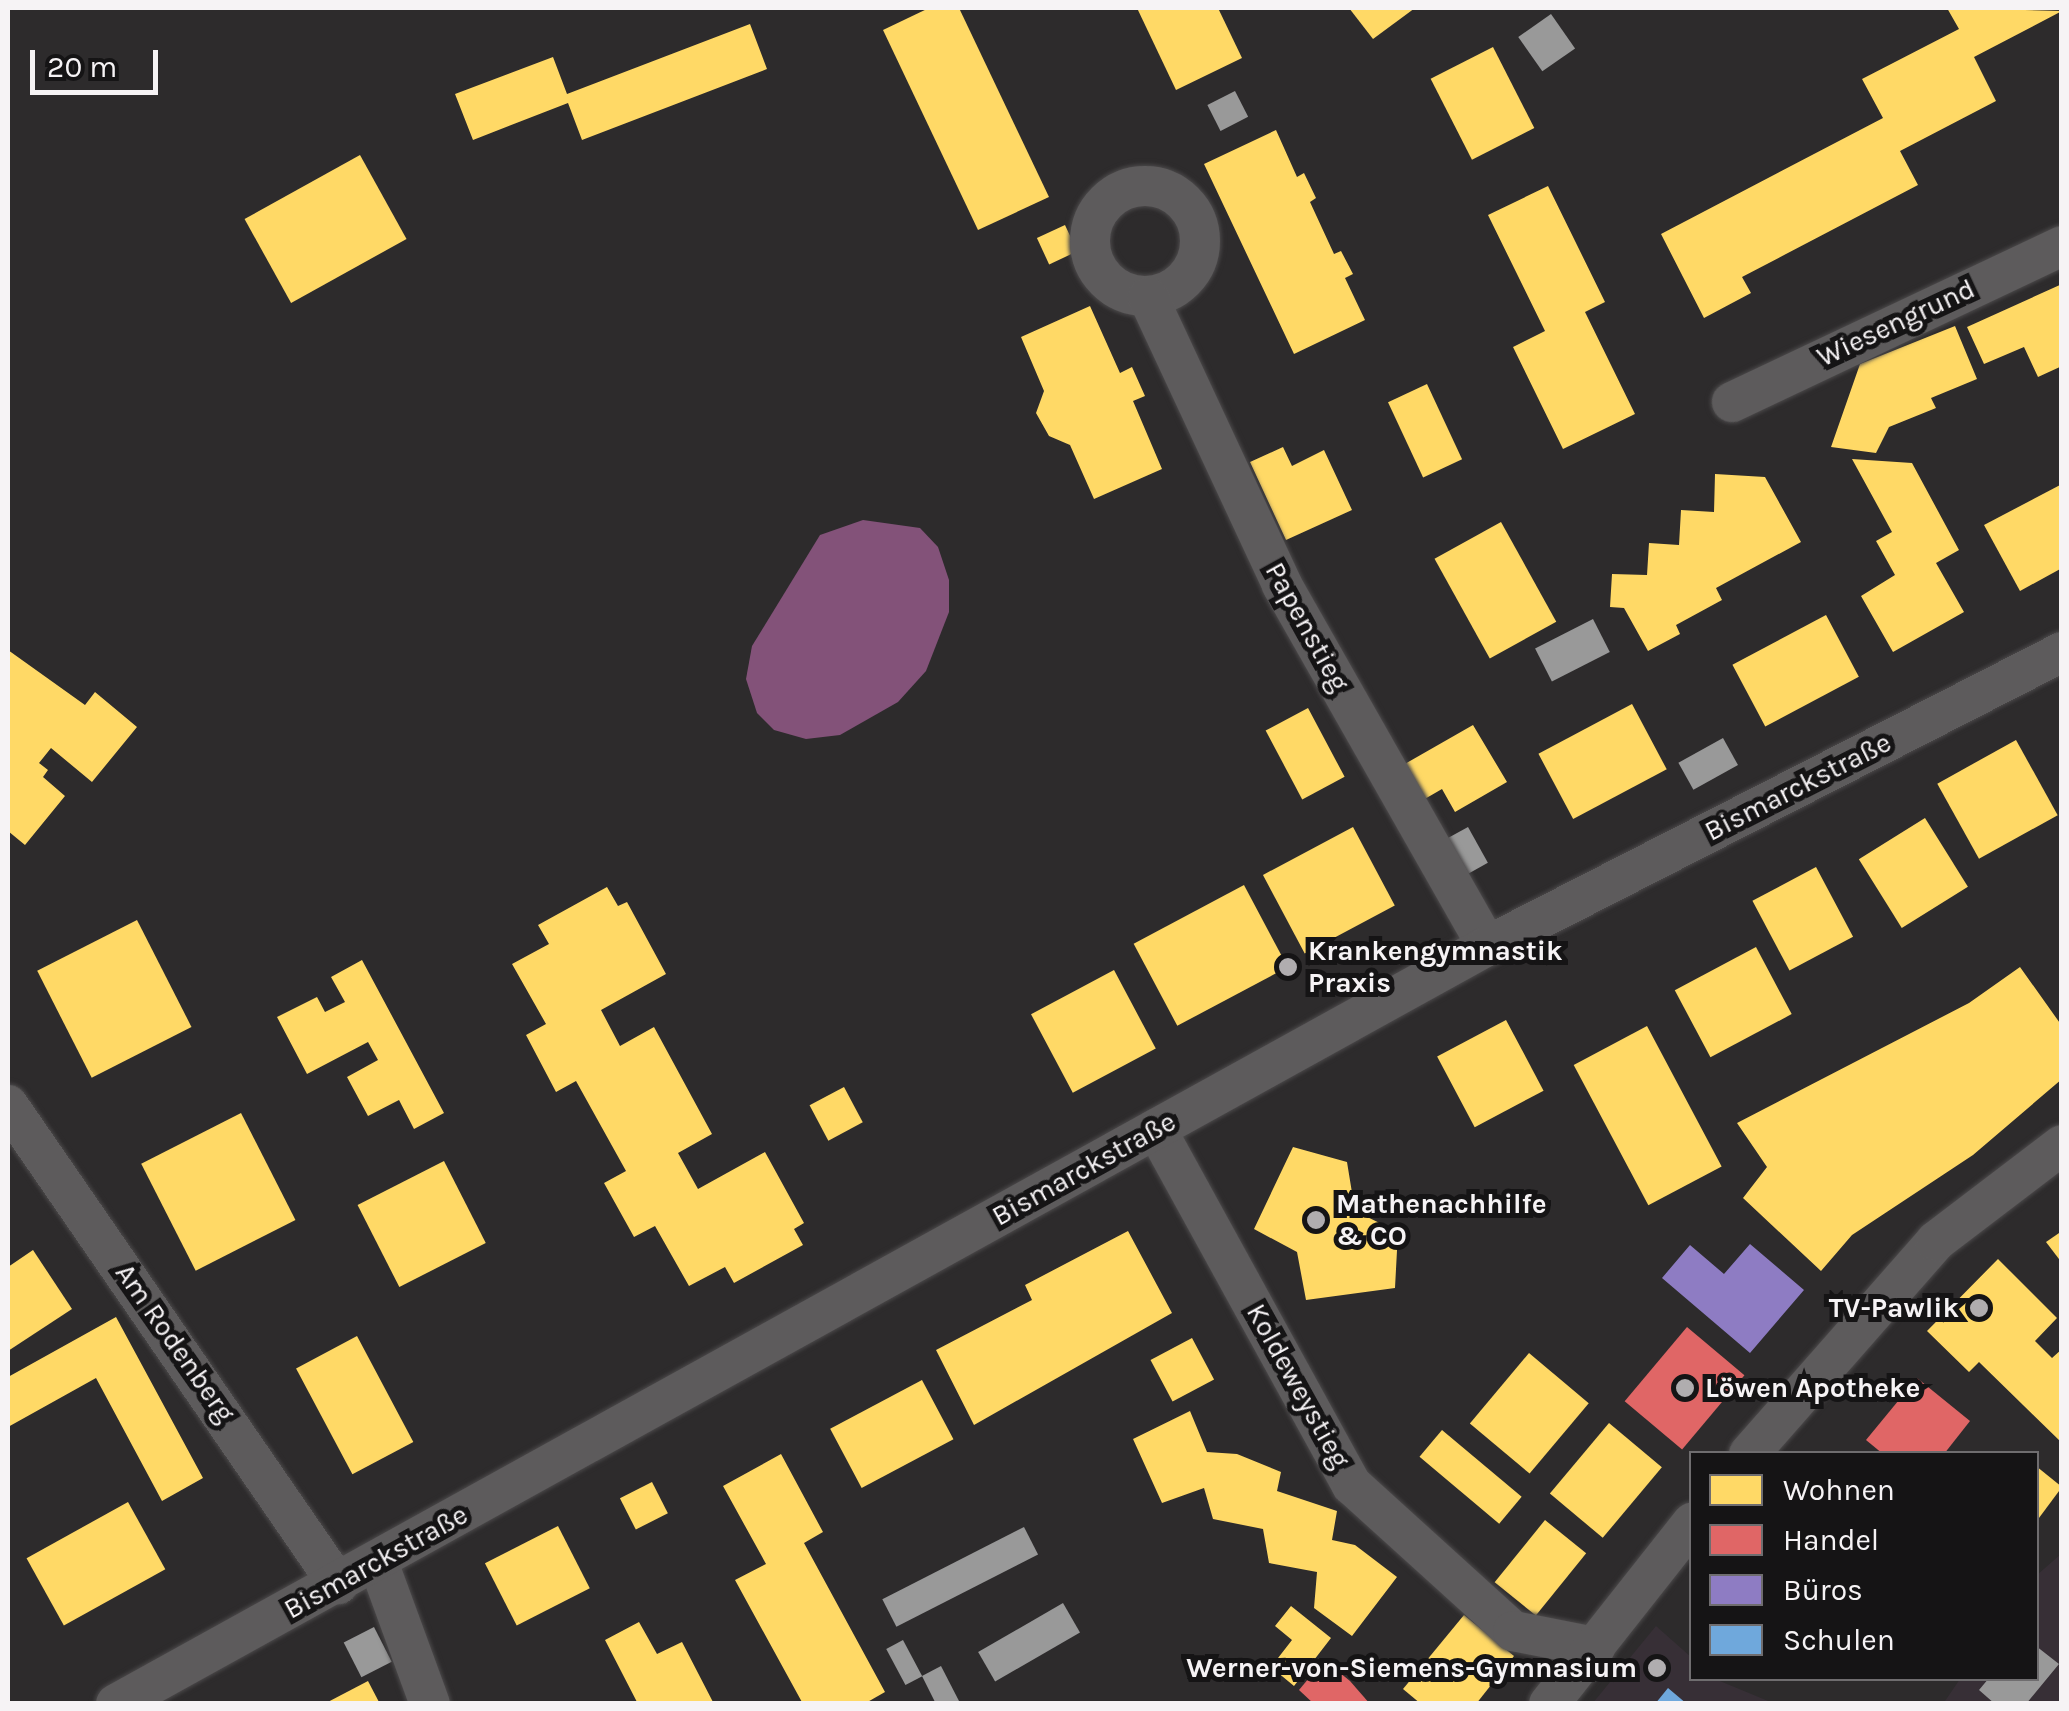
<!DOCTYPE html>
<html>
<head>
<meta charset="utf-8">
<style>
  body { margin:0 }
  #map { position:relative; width:2069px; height:1711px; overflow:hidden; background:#2d2b2c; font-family:Karla,sans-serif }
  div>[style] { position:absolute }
  .built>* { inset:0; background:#372f36 }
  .water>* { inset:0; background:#835279 }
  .homes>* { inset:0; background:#ffd966; transform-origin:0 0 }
  .shops>* { inset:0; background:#e06666; transform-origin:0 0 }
  .offices>* { inset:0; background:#8e7cc3 }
  .schools>* { inset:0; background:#6fa8dc }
  .industry>* { inset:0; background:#999; transform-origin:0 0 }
  .roads { filter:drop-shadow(0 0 2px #4b494a) drop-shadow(0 0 2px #4b494a) }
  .street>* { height:40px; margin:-20px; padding:0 20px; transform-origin:20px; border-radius:20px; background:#5d5b5c }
  .street>.ring { margin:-20px; padding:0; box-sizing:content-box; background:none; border:40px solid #5d5b5c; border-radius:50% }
  .dots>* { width:28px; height:28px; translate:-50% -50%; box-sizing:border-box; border:5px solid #151415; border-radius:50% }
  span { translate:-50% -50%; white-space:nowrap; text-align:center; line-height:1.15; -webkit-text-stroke:10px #151415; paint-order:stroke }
  .street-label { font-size:28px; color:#f6f3f5 }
  .poi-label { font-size:28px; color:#f6f3f5; font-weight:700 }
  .left { translate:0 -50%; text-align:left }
  .right { translate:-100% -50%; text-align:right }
  .frame { position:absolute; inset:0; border:10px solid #f6f3f5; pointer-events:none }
  .legend { position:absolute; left:1689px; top:1451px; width:350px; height:230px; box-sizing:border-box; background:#151415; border:2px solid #6f6d6f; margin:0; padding:12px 18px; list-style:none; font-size:30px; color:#f6f3f5 }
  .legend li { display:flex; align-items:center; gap:20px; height:50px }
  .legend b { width:50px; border:2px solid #6f6d6f }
  .scale { position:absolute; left:30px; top:50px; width:128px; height:45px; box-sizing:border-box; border:5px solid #f6f3f5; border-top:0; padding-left:12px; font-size:30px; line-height:35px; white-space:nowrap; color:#f6f3f5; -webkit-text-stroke:8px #151415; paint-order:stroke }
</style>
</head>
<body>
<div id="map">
  <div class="built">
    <i style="clip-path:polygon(2061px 1554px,2061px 1703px,1943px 1704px,1960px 1679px,2036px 1678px,2037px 1575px)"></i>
    <i style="clip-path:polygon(1656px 1626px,1691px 1657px,1692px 1678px,1715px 1679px,1773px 1703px,1592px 1704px)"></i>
  </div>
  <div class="water">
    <i style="clip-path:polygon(863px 520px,920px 528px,938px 547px,949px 580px,949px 612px,926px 671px,898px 702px,840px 735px,806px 739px,774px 730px,757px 713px,746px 679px,752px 646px,820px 535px)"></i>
  </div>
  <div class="homes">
    <i style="clip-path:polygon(929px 8px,959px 8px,1049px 197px,978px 230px,883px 30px)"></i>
    <i style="clip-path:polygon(1137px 8px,1218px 8px,1242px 58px,1176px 90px)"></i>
    <i style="clip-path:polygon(1349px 8px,1415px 8px,1373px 39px)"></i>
    <i style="clip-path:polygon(1947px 8px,2062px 11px,1974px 57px,1996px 101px,1900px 151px,1918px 185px,1742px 277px,1751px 293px,1704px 318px,1661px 234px,1883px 118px,1862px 79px,1959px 29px)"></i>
    <i style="clip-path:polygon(750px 24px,767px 69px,582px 140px,568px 103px,473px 140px,455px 94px,553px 57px,567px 94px)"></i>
    <i style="left:1493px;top:47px;width:91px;height:70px;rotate:63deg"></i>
    <i style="clip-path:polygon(1276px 130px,1297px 177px,1304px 173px,1316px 198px,1310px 202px,1334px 254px,1341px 251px,1353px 274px,1345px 278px,1365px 320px,1294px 354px,1204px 164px)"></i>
    <i style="left:360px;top:155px;width:96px;height:132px;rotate:61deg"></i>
    <i style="clip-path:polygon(1548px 186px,1605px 302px,1585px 312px,1635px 414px,1563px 449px,1513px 347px,1545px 331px,1488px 215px)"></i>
    <i style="left:1065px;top:225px;width:29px;height:31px;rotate:65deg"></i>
    <i style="clip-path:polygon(2062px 284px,2062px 366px,2038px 377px,2024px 347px,1984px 364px,1967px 327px)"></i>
    <i style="clip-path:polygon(1090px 306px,1120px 373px,1132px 367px,1145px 396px,1133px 401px,1162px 469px,1094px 499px,1070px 445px,1049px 436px,1036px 413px,1044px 391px,1021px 337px)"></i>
    <i style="clip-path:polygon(1955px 326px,1977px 379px,1931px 398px,1936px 408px,1889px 427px,1876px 453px,1831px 447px,1860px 364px)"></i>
    <i style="left:1427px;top:384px;width:83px;height:43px;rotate:65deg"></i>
    <i style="clip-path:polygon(1283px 447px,1292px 466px,1324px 450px,1352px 510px,1286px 540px,1250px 462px)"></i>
    <i style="clip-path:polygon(1852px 459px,1912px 463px,1959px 550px,1936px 563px,1964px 612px,1893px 652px,1861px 596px,1895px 575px,1876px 541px,1892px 532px)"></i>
    <i style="clip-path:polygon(1715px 474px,1765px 477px,1801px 542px,1716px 588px,1722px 600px,1676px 625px,1680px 634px,1648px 651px,1624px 608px,1610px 607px,1612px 574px,1647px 575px,1649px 543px,1679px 545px,1681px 510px,1714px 512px)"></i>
    <i style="clip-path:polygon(2062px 484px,2062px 568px,2020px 591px,1984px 525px)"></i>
    <i style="left:1501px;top:522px;width:114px;height:76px;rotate:61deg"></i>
    <i style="left:1826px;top:615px;width:70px;height:106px;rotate:62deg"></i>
    <i style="clip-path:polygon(8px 650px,85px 705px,95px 692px,137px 727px,92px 782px,51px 748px,39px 763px,48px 770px,43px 777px,65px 796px,25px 845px,8px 831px)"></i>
    <i style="left:1632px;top:704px;width:74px;height:106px;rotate:62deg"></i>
    <i style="left:1308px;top:708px;width:78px;height:48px;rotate:62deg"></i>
    <i style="clip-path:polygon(1473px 725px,1507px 782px,1455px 812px,1442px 789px,1423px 800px,1403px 765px)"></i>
    <i style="left:2016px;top:740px;width:86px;height:90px;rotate:61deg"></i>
    <i style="left:1925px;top:818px;width:81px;height:78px;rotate:58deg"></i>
    <i style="left:1353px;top:827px;width:89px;height:102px;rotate:62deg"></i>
    <i style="left:1816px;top:867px;width:79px;height:72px;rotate:62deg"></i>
    <i style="left:1244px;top:885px;width:93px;height:125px;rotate:62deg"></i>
    <i style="clip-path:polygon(607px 887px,618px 906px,627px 902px,666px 974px,601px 1010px,620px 1046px,654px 1027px,712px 1134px,678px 1153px,698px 1189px,765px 1152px,804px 1223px,794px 1229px,803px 1245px,734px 1283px,725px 1267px,689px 1286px,655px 1226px,634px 1237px,604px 1183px,626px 1171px,576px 1081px,556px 1092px,526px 1035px,546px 1024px,512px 964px,549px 944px,538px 925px)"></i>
    <i style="left:137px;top:920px;width:120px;height:112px;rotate:63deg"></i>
    <i style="left:1756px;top:947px;width:76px;height:92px;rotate:62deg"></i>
    <i style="clip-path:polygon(362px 960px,444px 1113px,414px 1129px,399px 1100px,368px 1116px,347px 1077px,378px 1060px,368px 1042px,307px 1074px,277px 1017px,317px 997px,325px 1012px,345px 1002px,331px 977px)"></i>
    <i style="clip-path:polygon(2020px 967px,2062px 1026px,2062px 1079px,1973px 1155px,1852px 1235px,1821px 1271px,1743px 1198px,1767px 1167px,1737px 1123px,1969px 1003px)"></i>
    <i style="left:1114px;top:970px;width:89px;height:94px;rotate:62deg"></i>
    <i style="left:1506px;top:1020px;width:80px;height:78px;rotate:62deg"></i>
    <i style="left:1647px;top:1026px;width:159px;height:83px;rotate:62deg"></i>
    <i style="left:844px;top:1087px;width:40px;height:39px;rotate:62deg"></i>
    <i style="left:241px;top:1113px;width:120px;height:112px;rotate:63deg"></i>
    <i style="clip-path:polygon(1293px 1147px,1347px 1162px,1355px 1211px,1398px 1232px,1395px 1288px,1306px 1300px,1297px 1252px,1254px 1229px)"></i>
    <i style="left:444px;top:1161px;width:92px;height:97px;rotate:63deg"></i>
    <i style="clip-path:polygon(1128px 1231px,1172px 1313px,974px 1425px,936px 1350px,1032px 1300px,1025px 1285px)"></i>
    <i style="clip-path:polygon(2062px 1231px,2062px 1263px,2046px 1242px)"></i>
    <i style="clip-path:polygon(33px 1250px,72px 1309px,8px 1351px,8px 1267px)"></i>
    <i style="clip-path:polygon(1998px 1259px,2057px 1318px,2035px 1341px,2052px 1358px,2062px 1349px,2062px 1443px,1979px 1362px,1969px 1372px,1927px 1331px)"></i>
    <i style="clip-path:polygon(116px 1317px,203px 1478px,162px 1501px,96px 1378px,8px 1427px,8px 1377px)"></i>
    <i style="left:357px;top:1336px;width:120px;height:69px;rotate:62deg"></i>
    <i style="left:1192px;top:1338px;width:47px;height:47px;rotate:62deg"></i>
    <i style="left:1529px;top:1353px;width:78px;height:92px;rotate:40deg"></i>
    <i style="left:922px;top:1380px;width:67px;height:104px;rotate:62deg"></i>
    <i style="clip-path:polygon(1190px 1411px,1207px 1452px,1237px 1454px,1281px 1472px,1277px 1491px,1337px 1511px,1332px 1540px,1355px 1545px,1397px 1577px,1352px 1636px,1314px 1608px,1317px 1572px,1269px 1563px,1263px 1529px,1213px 1519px,1204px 1488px,1162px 1503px,1133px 1439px)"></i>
    <i style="left:1609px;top:1423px;width:69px;height:92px;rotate:40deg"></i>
    <i style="left:1442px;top:1430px;width:104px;height:35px;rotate:40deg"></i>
    <i style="clip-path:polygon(781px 1454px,823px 1532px,804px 1543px,885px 1692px,864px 1704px,803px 1704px,735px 1580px,766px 1564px,723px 1486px)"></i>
    <i style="clip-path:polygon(2036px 1466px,2062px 1487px,2036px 1522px)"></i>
    <i style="left:652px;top:1482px;width:35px;height:36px;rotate:63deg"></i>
    <i style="left:128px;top:1502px;width:77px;height:116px;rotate:61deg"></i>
    <i style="left:1545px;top:1520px;width:53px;height:80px;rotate:39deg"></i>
    <i style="left:558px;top:1526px;width:70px;height:82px;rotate:63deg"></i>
    <i style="clip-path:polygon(1291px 1606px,1331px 1638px,1294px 1686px,1271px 1667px,1292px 1640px,1275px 1626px)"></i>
    <i style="clip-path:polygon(1464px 1615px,1514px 1656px,1476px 1704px,1421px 1704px,1403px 1689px)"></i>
    <i style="clip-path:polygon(639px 1622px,657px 1654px,682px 1642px,714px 1704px,638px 1704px,605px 1640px)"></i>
    <i style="clip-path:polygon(368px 1681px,380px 1704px,324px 1704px)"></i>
  </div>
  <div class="shops">
    <i style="left:1687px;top:1327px;width:75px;height:97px;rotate:40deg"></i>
    <i style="clip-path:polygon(1917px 1378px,1970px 1421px,1944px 1454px,1883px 1454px,1866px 1440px)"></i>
    <i style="clip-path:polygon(1324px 1660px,1350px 1681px,1370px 1704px,1314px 1704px,1299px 1690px)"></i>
  </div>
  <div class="offices">
    <i style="clip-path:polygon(1750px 1244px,1804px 1290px,1750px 1353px,1662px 1278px,1690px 1245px,1724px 1274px)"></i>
  </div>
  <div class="schools">
    <i style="clip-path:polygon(1668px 1688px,1687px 1704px,1655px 1704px)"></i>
  </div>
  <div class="industry">
    <i style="left:1551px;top:14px;width:42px;height:40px;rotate:55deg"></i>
    <i style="left:1235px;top:91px;width:29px;height:31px;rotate:63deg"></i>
    <i style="left:1593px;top:619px;width:37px;height:65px;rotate:63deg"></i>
    <i style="left:1723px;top:738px;width:31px;height:51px;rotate:61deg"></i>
    <i style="left:1468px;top:827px;width:41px;height:25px;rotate:61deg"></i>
    <i style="left:1024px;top:1527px;width:31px;height:159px;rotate:63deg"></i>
    <i style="left:1063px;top:1603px;width:34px;height:98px;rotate:60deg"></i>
    <i style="left:374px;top:1627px;width:39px;height:34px;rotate:63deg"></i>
    <i style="left:903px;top:1640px;width:41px;height:19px;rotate:62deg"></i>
    <i style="clip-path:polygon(2036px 1646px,2059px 1664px,2026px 1704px,1995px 1704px,1979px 1690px,1989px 1678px,2036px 1678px)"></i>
    <i style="clip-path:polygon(941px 1666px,959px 1701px,953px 1704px,936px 1704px,922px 1676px)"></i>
  </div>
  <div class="roads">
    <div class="street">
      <i class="ring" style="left:1090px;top:186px;width:70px;height:70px"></i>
      <i style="left:1148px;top:297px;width:318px;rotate:65deg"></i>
      <i style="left:1282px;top:585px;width:415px;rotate:60.4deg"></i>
      <i style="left:1732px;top:402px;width:365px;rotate:-25.3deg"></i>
      <i style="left:8px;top:1105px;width:582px;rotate:55.44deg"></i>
      <i style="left:1156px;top:1129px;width:406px;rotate:61.2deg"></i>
      <i style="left:1352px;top:1485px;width:217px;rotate:42.2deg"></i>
      <i style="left:1513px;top:1631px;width:84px;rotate:11deg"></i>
      <i style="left:1749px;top:1454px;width:283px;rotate:-48.7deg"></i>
      <i style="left:1936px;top:1241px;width:158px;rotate:-37.3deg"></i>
      <i style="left:378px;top:1562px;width:151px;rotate:69.9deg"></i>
      <i style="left:116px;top:1704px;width:1567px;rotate:-28.94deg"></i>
      <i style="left:1487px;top:946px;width:646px;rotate:-27.08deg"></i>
      <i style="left:1549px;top:1704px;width:231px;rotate:-51.7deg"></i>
    </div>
  </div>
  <div class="dots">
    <i style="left:1288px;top:967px;background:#b0adaf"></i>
    <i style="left:1316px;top:1220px;background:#b0adaf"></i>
    <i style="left:1979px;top:1308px;background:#b0adaf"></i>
    <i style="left:1685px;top:1388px;background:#b0adaf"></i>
    <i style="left:1657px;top:1668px;background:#b0adaf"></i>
  </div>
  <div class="street-label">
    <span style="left:1896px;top:323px;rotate:-25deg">Wiesengrund</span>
    <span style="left:1307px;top:627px;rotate:61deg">Papenstieg</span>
    <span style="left:1798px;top:787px;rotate:-27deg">Bismarckstraße</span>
    <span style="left:1084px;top:1169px;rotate:-29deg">Bismarckstraße</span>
    <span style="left:175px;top:1343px;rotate:55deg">Am Rodenberg</span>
    <span style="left:1298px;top:1386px;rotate:61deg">Koldeweystieg</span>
    <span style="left:376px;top:1562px;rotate:-29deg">Bismarckstraße</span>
  </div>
  <div class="poi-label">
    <span class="left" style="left:1308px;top:967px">Krankengymnastik<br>Praxis</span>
    <span class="left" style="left:1336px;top:1220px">Mathenachhilfe<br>&amp; CO</span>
    <span class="right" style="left:1959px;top:1308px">TV-Pawlik</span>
    <span class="left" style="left:1705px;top:1388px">Löwen Apotheke</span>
    <span class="right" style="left:1637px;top:1668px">Werner-von-Siemens-Gymnasium</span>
  </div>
  <div class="frame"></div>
  <ul class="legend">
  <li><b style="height:28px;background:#ffd966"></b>Wohnen</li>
  <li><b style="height:28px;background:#e06666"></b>Handel</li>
  <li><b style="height:28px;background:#8e7cc3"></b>Büros</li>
  <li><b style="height:28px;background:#6fa8dc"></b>Schulen</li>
  </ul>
  <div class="scale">20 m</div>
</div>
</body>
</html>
